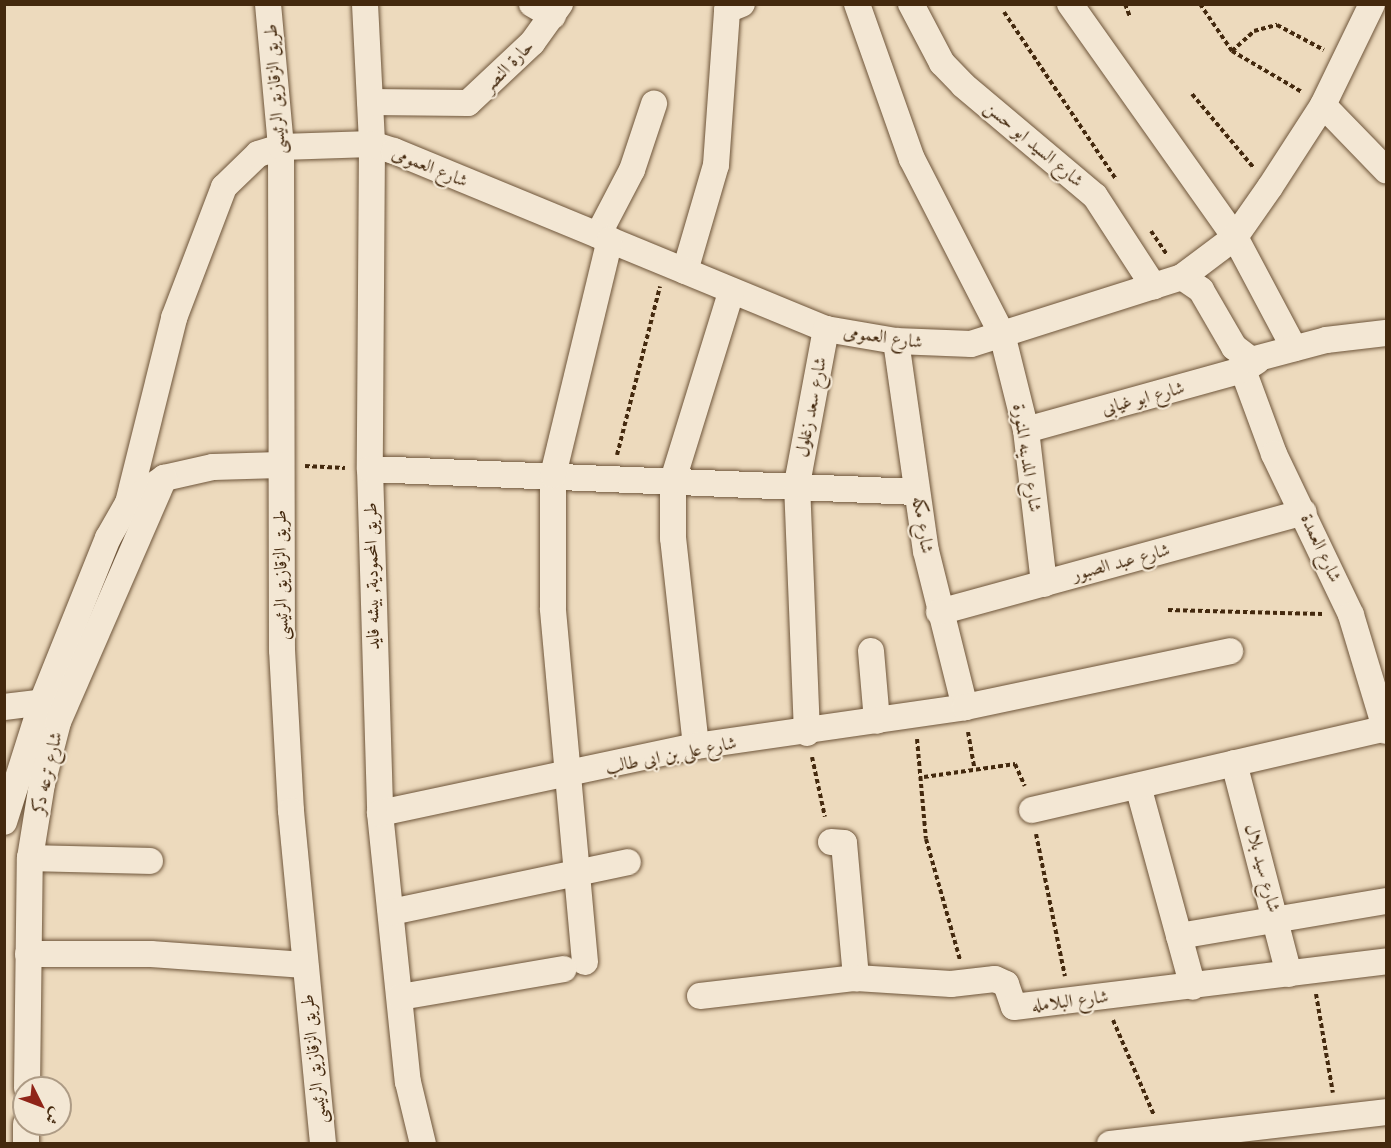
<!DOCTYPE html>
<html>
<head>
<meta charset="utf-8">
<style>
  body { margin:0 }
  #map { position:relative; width:1391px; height:1148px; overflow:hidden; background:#eddabd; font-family:"Libre Caslon Text",Amiri,serif }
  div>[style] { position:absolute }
  .path>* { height:4px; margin-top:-2px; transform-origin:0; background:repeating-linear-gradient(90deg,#44290e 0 4.5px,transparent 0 7.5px) }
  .roads { filter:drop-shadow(0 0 2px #6e553a) drop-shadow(0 0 2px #6e553a) }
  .minor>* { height:26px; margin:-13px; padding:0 13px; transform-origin:13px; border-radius:13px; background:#f3e7d4 }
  span { translate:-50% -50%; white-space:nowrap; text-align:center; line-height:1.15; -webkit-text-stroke:4.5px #f3e7d4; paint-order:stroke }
  .street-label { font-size:18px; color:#44290e }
  .frame { position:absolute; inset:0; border:6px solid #44290e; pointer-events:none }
  .north { position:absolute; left:12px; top:1076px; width:60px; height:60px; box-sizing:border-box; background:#f3e7d4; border:2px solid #ad9b85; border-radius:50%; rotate:132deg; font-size:16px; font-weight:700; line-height:24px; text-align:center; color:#44290e }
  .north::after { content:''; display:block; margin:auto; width:21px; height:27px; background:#8f2418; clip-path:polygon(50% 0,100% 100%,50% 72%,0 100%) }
</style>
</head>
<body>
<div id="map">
  <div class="path">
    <i style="left:1125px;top:4px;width:14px;rotate:69deg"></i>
    <i style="left:1200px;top:4px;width:57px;rotate:55.8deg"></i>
    <i style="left:1232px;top:51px;width:81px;rotate:30.4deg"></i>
    <i style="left:1004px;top:12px;width:200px;rotate:56.2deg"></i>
    <i style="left:1232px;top:51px;width:30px;rotate:-42deg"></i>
    <i style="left:1254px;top:31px;width:24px;rotate:-15deg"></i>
    <i style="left:1277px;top:25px;width:53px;rotate:28deg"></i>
    <i style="left:1192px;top:94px;width:95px;rotate:50.1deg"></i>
    <i style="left:1151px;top:231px;width:29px;rotate:56deg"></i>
    <i style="left:617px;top:455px;width:174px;rotate:-75.7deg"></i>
    <i style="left:305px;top:466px;width:40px;rotate:2.9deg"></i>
    <i style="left:1168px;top:610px;width:155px;rotate:1.5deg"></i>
    <i style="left:968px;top:732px;width:35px;rotate:80deg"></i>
    <i style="left:917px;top:739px;width:100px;rotate:84.9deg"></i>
    <i style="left:926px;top:839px;width:126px;rotate:74.3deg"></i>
    <i style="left:812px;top:757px;width:61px;rotate:77.8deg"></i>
    <i style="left:924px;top:777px;width:92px;rotate:-8.1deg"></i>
    <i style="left:1015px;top:764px;width:24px;rotate:66deg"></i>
    <i style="left:1036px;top:834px;width:145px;rotate:78.5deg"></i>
    <i style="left:1316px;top:994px;width:100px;rotate:80.3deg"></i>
    <i style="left:1113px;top:1020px;width:103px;rotate:66.7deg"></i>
  </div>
  <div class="roads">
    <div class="minor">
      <i style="left:268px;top:4px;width:144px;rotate:84.8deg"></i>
      <i style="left:281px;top:147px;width:503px;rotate:89.89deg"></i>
      <i style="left:282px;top:650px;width:161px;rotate:86.8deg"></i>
      <i style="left:291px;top:811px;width:335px;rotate:84.5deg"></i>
      <i style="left:365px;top:4px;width:140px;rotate:87.1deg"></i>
      <i style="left:372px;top:144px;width:325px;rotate:90.4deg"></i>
      <i style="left:370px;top:469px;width:344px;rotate:88.3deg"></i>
      <i style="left:380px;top:813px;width:270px;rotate:84.1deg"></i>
      <i style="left:408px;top:1082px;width:64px;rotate:76.4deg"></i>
      <i style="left:532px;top:4px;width:24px;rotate:30deg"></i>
      <i style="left:857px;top:4px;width:164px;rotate:70.5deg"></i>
      <i style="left:912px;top:159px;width:197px;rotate:62.8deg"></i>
      <i style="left:1002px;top:334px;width:99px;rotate:76deg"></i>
      <i style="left:1026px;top:430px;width:155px;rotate:83.3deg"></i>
      <i style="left:911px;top:4px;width:67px;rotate:62.3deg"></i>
      <i style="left:942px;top:63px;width:30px;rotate:46deg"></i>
      <i style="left:963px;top:85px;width:172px;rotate:40.1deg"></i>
      <i style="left:1095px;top:196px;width:108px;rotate:57deg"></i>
      <i style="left:1070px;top:4px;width:286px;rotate:54.7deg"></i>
      <i style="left:1235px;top:237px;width:126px;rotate:62deg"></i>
      <i style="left:370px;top:102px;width:98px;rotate:0.6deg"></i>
      <i style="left:468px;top:103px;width:88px;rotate:-43.2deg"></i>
      <i style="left:532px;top:43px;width:48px;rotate:-54.3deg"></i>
      <i style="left:1323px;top:105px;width:91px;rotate:45.9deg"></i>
      <i style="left:598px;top:235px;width:73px;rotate:-62.4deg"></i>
      <i style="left:632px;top:170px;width:70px;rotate:-71.6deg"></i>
      <i style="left:685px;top:271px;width:110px;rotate:-73.7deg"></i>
      <i style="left:716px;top:165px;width:155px;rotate:-85.9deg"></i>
      <i style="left:727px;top:10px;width:16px;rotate:-22deg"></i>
      <i style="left:1182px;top:277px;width:66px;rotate:-37deg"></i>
      <i style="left:1235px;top:237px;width:61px;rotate:-55deg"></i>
      <i style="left:1270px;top:187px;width:98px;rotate:-57.1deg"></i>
      <i style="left:1323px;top:105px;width:112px;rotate:-64.1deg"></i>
      <i style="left:896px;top:341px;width:212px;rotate:81.9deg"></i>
      <i style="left:926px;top:551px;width:161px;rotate:76deg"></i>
      <i style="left:1243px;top:370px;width:90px;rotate:69.7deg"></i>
      <i style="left:1274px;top:454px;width:178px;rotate:64.4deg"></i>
      <i style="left:1351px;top:615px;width:121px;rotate:73.2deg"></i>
      <i style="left:1026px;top:430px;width:225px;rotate:-15.5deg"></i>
      <i style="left:1243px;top:370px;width:17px;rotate:-33deg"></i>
      <i style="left:370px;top:469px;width:547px;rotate:2.41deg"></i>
      <i style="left:128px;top:503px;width:191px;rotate:-76deg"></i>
      <i style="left:174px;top:318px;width:140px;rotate:-69.1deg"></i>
      <i style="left:224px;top:187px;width:47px;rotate:-44.1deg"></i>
      <i style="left:258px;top:154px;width:24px;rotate:-17deg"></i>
      <i style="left:281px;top:147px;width:91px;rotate:-1.9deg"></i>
      <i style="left:372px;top:144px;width:23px;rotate:18deg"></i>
      <i style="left:394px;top:151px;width:467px;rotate:22.4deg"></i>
      <i style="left:826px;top:329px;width:71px;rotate:9.7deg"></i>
      <i style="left:896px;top:341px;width:75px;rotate:2.3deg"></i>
      <i style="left:971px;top:344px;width:221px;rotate:-17.6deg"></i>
      <i style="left:1182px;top:277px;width:23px;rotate:34deg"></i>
      <i style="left:1201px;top:290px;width:66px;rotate:59.9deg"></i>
      <i style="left:1234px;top:347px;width:21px;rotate:37deg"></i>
      <i style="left:1251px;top:360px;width:78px;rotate:-14.9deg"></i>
      <i style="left:1326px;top:340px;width:60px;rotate:-6.7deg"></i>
      <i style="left:939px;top:612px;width:378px;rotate:-15.3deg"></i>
      <i style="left:871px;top:651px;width:70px;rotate:85.1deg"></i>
      <i style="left:4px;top:707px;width:38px;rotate:-7deg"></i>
      <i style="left:807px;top:733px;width:249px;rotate:-92.3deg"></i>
      <i style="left:797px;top:484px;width:158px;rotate:-79.4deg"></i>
      <i style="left:696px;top:746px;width:209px;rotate:-96.3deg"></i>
      <i style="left:673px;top:538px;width:58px;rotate:-90deg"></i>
      <i style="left:673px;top:480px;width:196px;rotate:-72.8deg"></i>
      <i style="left:1234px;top:763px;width:218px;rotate:75.4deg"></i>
      <i style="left:1138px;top:786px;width:208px;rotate:74.7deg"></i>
      <i style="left:1032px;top:810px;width:363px;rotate:-13deg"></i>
      <i style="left:380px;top:813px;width:323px;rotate:-12deg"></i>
      <i style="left:696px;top:746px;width:272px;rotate:-8.2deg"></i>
      <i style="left:965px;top:707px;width:271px;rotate:-11.9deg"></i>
      <i style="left:4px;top:822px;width:126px;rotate:-72.4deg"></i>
      <i style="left:42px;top:702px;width:177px;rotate:-68.1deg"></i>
      <i style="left:108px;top:538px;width:40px;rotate:-60.3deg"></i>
      <i style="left:128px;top:503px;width:44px;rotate:-34.8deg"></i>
      <i style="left:164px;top:478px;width:50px;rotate:-12.7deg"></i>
      <i style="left:213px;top:467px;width:67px;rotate:-1.7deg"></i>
      <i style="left:831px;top:842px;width:13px;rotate:4deg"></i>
      <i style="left:844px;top:843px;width:136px;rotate:84.9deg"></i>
      <i style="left:30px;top:858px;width:120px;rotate:1.4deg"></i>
      <i style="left:391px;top:912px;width:242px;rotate:-11.9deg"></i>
      <i style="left:1179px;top:936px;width:210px;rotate:-9.6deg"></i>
      <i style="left:28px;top:954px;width:123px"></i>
      <i style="left:151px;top:954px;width:154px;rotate:4.1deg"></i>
      <i style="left:585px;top:962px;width:355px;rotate:-95.2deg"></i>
      <i style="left:553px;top:608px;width:133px;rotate:-90deg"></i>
      <i style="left:553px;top:475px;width:242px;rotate:-76.4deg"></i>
      <i style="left:700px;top:996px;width:157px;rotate:-6.6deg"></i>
      <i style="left:856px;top:978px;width:95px;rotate:3.6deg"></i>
      <i style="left:951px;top:984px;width:44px;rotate:-6.5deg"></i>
      <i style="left:995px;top:979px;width:12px;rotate:24deg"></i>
      <i style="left:1006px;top:984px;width:24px;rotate:71deg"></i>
      <i style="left:1014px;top:1007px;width:375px;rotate:-7deg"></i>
      <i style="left:400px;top:997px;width:166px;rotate:-9.7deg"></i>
      <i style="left:27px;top:1088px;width:230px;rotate:-89.3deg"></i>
      <i style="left:30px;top:858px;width:75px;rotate:-80.8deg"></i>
      <i style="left:42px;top:784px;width:64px;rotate:-75.5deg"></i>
      <i style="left:58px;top:722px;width:266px;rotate:-66.5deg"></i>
      <i style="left:26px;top:1144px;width:20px;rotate:-90deg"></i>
      <i style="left:1110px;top:1144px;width:278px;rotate:-6.6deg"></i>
    </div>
  </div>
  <div class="street-label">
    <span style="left:508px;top:66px;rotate:-46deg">حارة النصر</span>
    <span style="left:275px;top:89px;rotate:-94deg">طريق الزقازيق الرئيسى</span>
    <span style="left:1034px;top:144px;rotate:40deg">شارع السيد ابو حسن</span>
    <span style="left:430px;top:167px;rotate:22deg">شارع العمومى</span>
    <span style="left:883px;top:337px;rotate:8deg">شارع العمومى</span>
    <span style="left:1143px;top:398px;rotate:-15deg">شارع ابو غيابى</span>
    <span style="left:811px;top:407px;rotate:-79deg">شارع سعد زغلول</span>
    <span style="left:1027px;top:458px;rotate:81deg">شارع المدينه المنورة</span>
    <span style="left:923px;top:525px;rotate:81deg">شارع مكه</span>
    <span style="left:1321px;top:548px;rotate:65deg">شارع العمدة</span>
    <span style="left:1121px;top:562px;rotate:-15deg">شارع عبد الصبور</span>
    <span style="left:281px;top:575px;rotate:-91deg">طريق الزقازيق الرئيسى</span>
    <span style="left:372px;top:576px;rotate:-91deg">طريق المحمودية, بيشه فايد</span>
    <span style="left:671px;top:755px;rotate:-11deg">شارع على بن ابى طالب</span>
    <span style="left:47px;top:773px;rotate:-77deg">شارع ترعه دكر</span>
    <span style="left:1263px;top:868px;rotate:75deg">شارع سيد بلال</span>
    <span style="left:1070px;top:1001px;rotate:-7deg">شارع البلامله</span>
    <span style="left:314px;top:1059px;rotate:-96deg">طريق الزقازيق الرئيسى</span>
  </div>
  <div class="frame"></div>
  <div class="north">ش</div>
</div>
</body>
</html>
